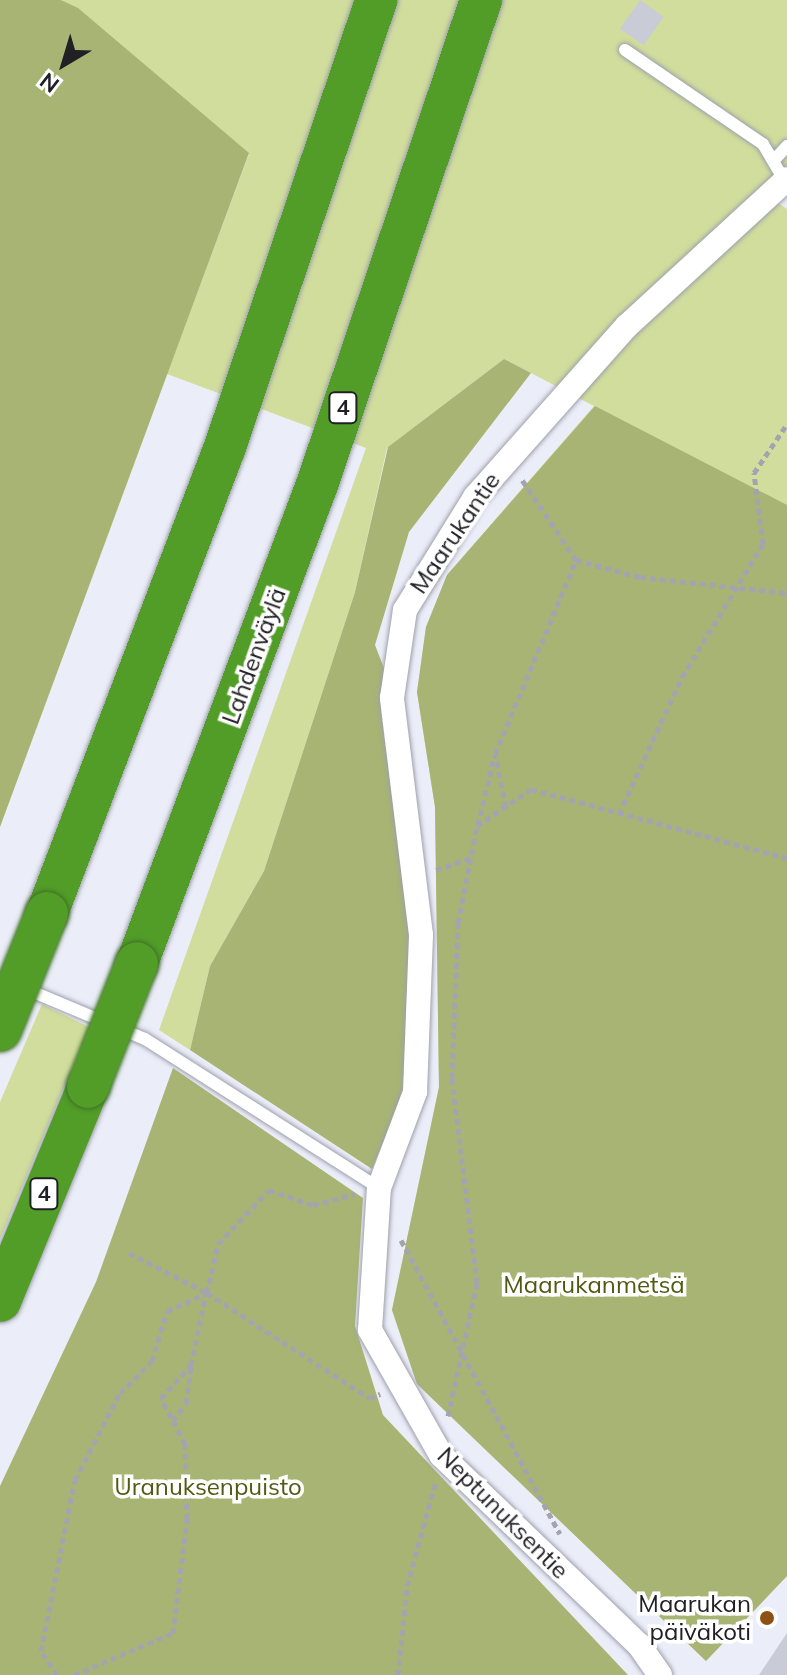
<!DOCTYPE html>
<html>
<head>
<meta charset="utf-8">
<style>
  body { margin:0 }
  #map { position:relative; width:787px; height:1675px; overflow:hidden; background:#ebedf9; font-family:Mulish,sans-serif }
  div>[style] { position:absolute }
  .green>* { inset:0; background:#d1dd9c }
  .forest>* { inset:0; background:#a8b473 }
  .building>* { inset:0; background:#c9cbd7; transform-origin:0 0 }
  .path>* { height:5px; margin-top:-2.5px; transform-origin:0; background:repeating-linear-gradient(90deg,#a3a4ae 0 6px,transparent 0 10px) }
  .roads { filter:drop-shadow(0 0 2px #9ea0ab) drop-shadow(0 0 2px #9ea0ab) }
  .service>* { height:12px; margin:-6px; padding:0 6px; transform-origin:6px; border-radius:6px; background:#fff }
  .minor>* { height:24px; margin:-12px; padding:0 12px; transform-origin:12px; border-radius:12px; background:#fff }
  .motorway>* { height:42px; margin:-21px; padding:0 21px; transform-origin:21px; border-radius:21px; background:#519d28 }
  .bridges { filter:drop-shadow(0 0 2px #407127) drop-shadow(0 0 2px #407127) }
  .motorway-bridge>* { height:42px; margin:-21px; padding:0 21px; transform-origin:21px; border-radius:21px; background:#519d28 }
  .dots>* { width:22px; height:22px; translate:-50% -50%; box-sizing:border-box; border:4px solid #fff; border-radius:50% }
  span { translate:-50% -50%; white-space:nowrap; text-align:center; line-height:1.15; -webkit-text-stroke:7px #fff; paint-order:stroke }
  .shield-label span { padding:2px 6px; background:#fff; border:2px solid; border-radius:6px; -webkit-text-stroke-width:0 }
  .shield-label { font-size:22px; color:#202025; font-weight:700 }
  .street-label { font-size:24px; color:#202025 }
  .park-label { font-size:24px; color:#515a12 }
  .poi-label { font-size:24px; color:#202025 }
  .right { translate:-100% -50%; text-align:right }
  .north { position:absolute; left:24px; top:24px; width:80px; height:80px; -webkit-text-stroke:6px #fff; paint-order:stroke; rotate:218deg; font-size:22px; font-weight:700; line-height:32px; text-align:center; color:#202025 }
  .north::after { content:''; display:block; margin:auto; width:28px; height:36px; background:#202025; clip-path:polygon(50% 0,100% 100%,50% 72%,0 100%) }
</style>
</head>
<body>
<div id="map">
  <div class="green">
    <i style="clip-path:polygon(62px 0,787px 0,787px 176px,772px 199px,787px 209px,787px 1576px,706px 1661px,417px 1384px,392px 1310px,439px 1087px,435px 807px,417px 692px,426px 627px,447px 575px,594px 406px,504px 359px,387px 448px,355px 592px,264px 871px,210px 966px,190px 1050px,159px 1030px,366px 448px,167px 374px,249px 154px)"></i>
    <i style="clip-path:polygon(42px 1004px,89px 1027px,0 1239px,0 1102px)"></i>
  </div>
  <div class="forest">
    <i style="clip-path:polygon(0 0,61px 0,78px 8px,249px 153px,0 827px)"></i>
    <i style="clip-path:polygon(504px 359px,531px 373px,409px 532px,375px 645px,384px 668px,381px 711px,410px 936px,403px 1095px,372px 1169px,190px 1050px,210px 966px,264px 871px,355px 592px,388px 447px)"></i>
    <i style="clip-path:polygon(595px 406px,787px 505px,787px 1576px,706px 1661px,417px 1384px,392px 1310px,439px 1087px,435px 807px,417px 692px,426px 627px,447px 575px)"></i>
    <i style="clip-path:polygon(173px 1068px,363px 1198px,355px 1326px,383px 1415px,628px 1675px,0 1675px,0 1486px,96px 1282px)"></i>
  </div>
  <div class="building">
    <i style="left:640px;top:0;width:29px;height:35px;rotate:35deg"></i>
    <i style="clip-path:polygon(787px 1633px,787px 1675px,759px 1675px)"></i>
  </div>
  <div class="path">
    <i style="left:576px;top:560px;width:66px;rotate:14.9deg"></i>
    <i style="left:640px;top:577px;width:148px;rotate:6.2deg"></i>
    <i style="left:506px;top:807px;width:54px;rotate:-101.7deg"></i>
    <i style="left:495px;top:754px;width:210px;rotate:-67.3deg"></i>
    <i style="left:576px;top:560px;width:99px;rotate:-123.9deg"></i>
    <i style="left:619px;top:814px;width:151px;rotate:-65.3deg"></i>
    <i style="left:682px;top:677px;width:156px;rotate:-58.7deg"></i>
    <i style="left:763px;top:544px;width:72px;rotate:-97.2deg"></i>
    <i style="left:754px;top:473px;width:59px;rotate:-56deg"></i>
    <i style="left:478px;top:825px;width:70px;rotate:-76.8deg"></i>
    <i style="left:436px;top:870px;width:37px;rotate:-19deg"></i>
    <i style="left:401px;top:1240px;width:334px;rotate:61.6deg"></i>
    <i style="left:129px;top:1253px;width:88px;rotate:27.1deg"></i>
    <i style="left:207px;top:1293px;width:193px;rotate:32.9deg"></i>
    <i style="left:369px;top:1398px;width:12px;rotate:-20deg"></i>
    <i style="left:448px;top:1416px;width:136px;rotate:-77.7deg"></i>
    <i style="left:477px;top:1283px;width:207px;rotate:-97deg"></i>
    <i style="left:452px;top:1078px;width:155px;rotate:-87.8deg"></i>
    <i style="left:458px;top:923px;width:99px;rotate:-78.9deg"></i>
    <i style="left:477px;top:826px;width:65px;rotate:-34.4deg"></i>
    <i style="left:531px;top:789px;width:265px;rotate:15.1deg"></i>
    <i style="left:173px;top:1421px;width:22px;rotate:-54deg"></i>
    <i style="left:186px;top:1403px;width:37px;rotate:-82deg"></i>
    <i style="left:57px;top:1675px;width:29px;rotate:-124deg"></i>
    <i style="left:41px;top:1651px;width:174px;rotate:-78.8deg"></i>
    <i style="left:75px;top:1480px;width:98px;rotate:-62.7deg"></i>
    <i style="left:120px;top:1393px;width:45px;rotate:-45deg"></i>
    <i style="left:152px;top:1361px;width:52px;rotate:-73.3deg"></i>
    <i style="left:167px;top:1311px;width:44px;rotate:-24.2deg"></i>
    <i style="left:207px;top:1293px;width:50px;rotate:-77.3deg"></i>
    <i style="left:218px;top:1244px;width:74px;rotate:-46.6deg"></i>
    <i style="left:269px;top:1190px;width:46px;rotate:18.8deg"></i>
    <i style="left:313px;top:1205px;width:43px;rotate:-14.7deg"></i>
    <i style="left:74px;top:1675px;width:108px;rotate:-23deg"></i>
    <i style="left:173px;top:1633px;width:115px;rotate:-83deg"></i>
    <i style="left:187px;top:1519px;width:75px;rotate:-91.5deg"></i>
    <i style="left:185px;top:1444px;width:52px;rotate:-117.6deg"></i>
    <i style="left:161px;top:1398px;width:45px;rotate:-47.7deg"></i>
    <i style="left:191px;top:1365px;width:73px;rotate:-78.1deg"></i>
    <i style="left:398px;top:1675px;width:89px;rotate:-84.2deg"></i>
    <i style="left:407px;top:1586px;width:109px;rotate:-74.6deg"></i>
  </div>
  <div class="roads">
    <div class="service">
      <i style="left:625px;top:50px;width:167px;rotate:34.3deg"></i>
      <i style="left:763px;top:144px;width:42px;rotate:59.7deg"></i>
      <i style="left:775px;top:159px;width:18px;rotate:-47deg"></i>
      <i style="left:24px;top:988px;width:131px;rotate:22.9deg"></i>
      <i style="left:145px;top:1039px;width:277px;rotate:32.5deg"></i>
    </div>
    <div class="minor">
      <i style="left:660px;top:1675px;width:37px;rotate:-125deg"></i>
      <i style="left:639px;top:1645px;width:274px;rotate:-136.2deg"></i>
      <i style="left:441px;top:1455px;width:144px;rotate:-119.6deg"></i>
      <i style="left:370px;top:1330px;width:142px;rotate:-86.4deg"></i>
      <i style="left:379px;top:1188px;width:103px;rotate:-69.4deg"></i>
      <i style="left:415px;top:1092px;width:157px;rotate:-87.8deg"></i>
      <i style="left:421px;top:935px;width:239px;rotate:-97deg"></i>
      <i style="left:392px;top:698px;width:89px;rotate:-81.6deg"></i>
      <i style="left:405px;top:610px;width:133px;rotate:-58.2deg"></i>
      <i style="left:475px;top:497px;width:229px;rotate:-48.4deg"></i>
      <i style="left:627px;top:326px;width:217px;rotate:-42.6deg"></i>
    </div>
    <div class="motorway">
      <i style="left:47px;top:913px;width:499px;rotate:-69.1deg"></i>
      <i style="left:225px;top:447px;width:472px;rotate:-71.3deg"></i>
      <i style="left:137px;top:963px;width:514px;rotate:-69.38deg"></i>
      <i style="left:318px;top:482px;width:509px;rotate:-71.32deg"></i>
      <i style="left:0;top:1301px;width:231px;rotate:-67.6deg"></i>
    </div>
  </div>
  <div class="bridges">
    <div class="motorway-bridge">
      <i style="left:0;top:1030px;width:126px;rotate:-68.1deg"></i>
      <i style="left:88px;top:1087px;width:133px;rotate:-68.4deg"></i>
    </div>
  </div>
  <div class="dots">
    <i style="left:767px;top:1618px;background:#8e5115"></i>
  </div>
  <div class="shield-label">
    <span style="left:343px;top:408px">4</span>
    <span style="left:44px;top:1194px">4</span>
  </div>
  <div class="street-label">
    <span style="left:455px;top:533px;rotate:-56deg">Maarukantie</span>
    <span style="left:254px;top:656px;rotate:-70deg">Lahdenväylä</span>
    <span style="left:503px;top:1513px;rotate:45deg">Neptunuksentie</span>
  </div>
  <div class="park-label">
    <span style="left:594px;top:1285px">Maarukanmetsä</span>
    <span style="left:208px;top:1487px">Uranuksenpuisto</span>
  </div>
  <div class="poi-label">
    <span class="right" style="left:751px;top:1618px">Maarukan<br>päiväkoti</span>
  </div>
  <div class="north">N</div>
</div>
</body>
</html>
